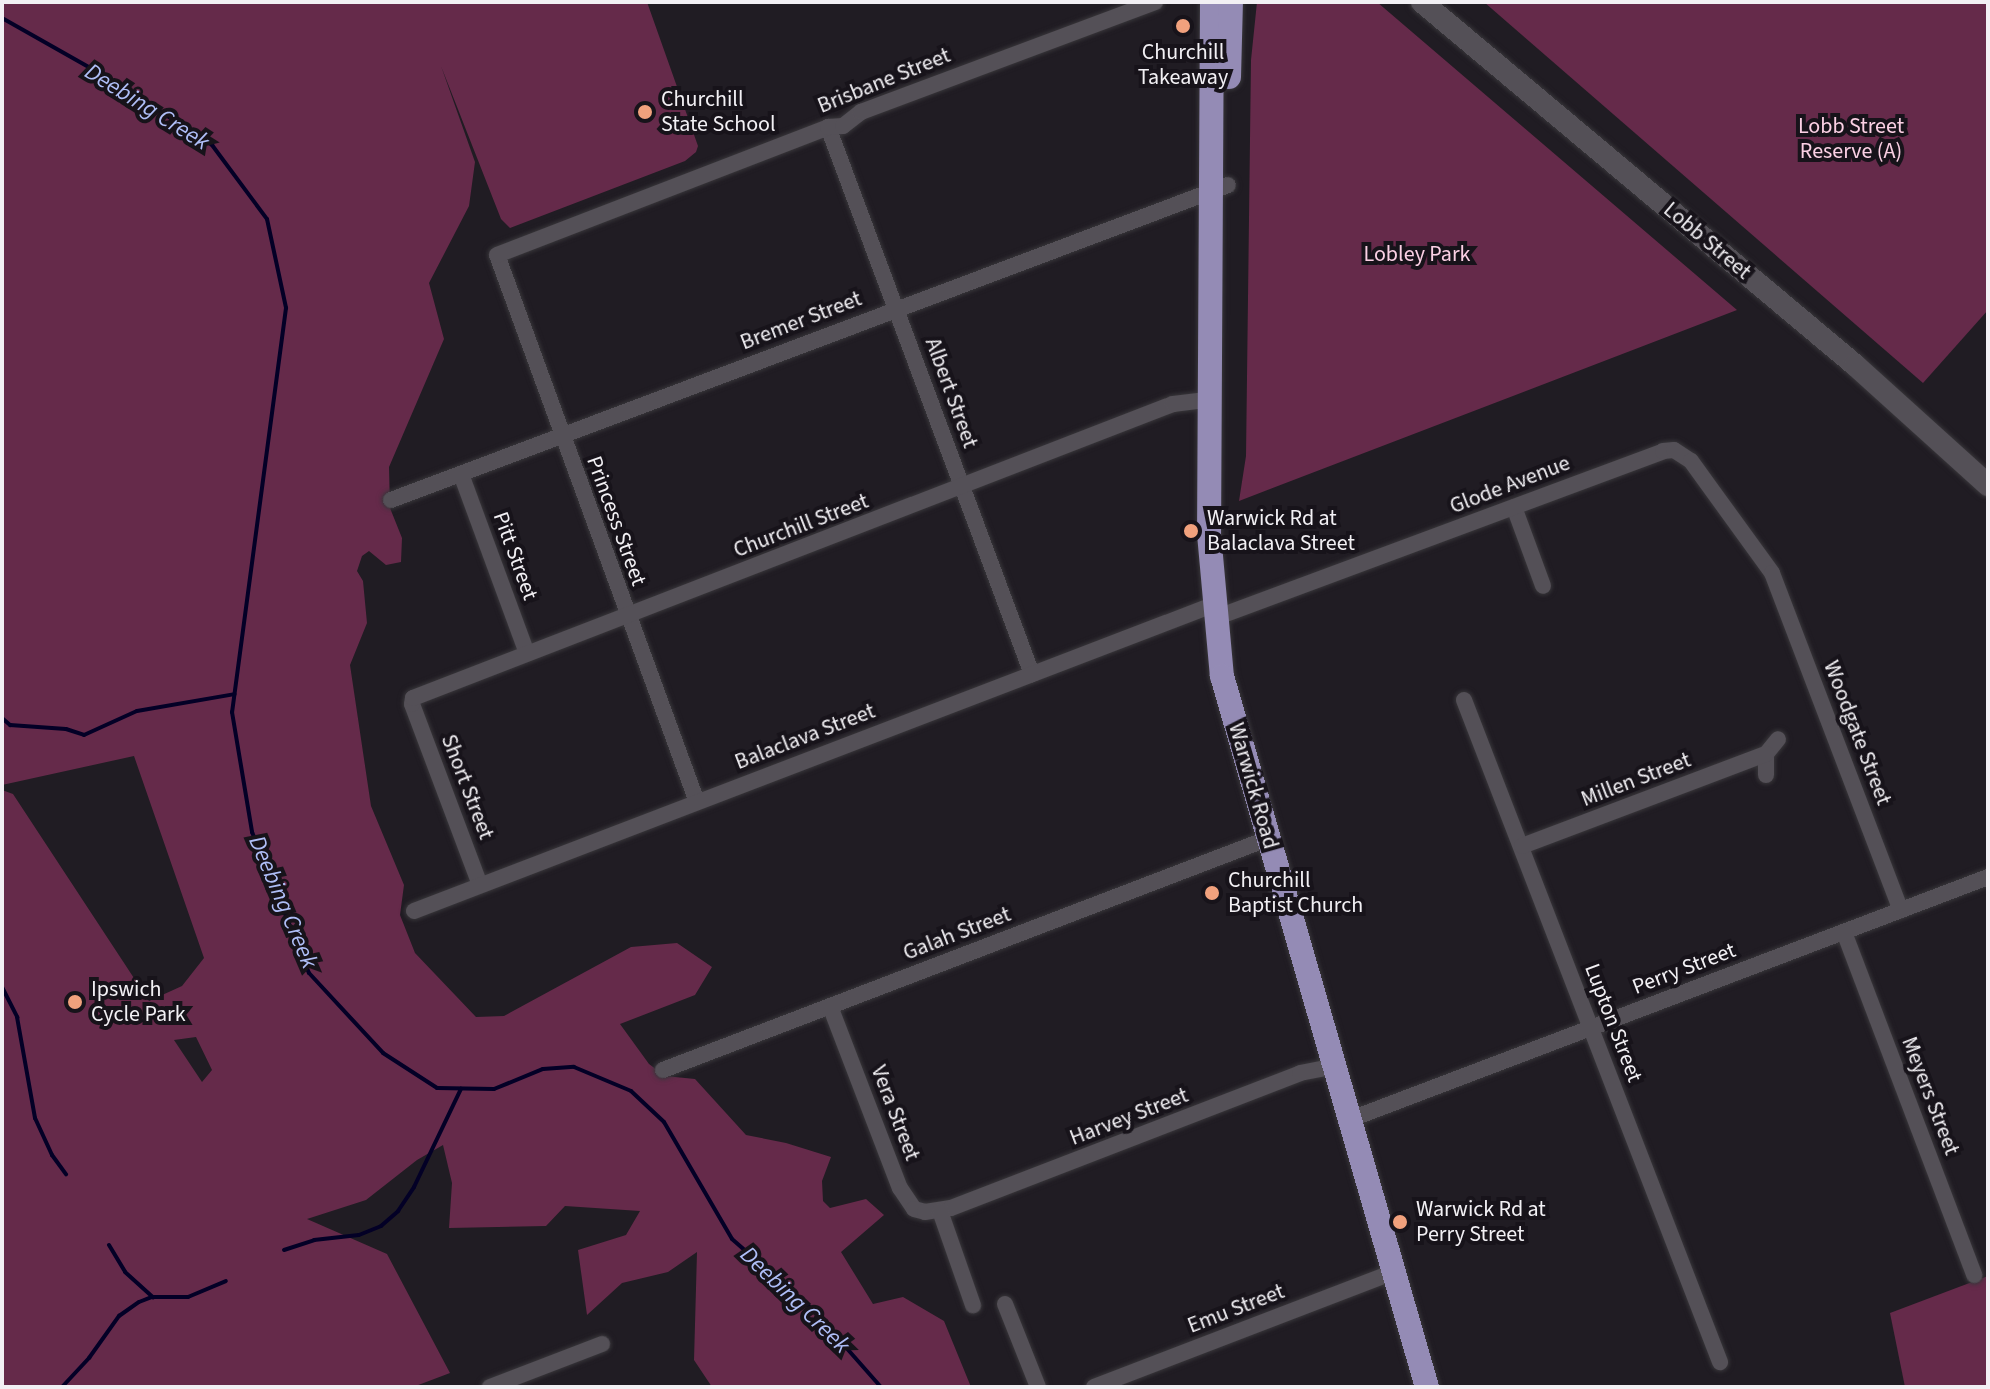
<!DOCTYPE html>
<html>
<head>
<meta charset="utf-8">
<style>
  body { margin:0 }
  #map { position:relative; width:1990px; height:1389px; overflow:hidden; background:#201c23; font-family:"Source Sans 3",sans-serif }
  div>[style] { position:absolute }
  .green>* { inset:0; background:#652a4a }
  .stream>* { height:4px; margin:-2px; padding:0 2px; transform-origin:2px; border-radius:2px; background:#030026 }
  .roads { filter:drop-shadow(0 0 2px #38363a) drop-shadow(0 0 2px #38363a) }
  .street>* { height:16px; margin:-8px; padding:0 8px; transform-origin:8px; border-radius:8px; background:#545057 }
  .secondary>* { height:22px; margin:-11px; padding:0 11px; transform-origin:11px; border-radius:11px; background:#545057 }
  .primary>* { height:24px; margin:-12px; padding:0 12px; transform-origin:12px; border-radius:12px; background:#948bb5 }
  .dots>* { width:22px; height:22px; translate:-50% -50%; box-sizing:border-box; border:4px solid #17131a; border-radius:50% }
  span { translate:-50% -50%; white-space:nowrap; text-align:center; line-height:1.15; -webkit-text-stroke:8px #17131a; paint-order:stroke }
  .poi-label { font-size:22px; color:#f2f0f4 }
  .left { translate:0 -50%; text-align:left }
  .street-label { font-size:22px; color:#f2f0f4 }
  .park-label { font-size:22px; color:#fbd0e4 }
  .water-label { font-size:24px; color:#afbef7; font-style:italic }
  .frame { position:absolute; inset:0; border:4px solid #f2f0f4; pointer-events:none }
</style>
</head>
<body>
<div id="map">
  <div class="green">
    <i style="clip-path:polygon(evenodd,2px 2px,647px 2px,698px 146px,696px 152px,685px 161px,510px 228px,501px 219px,441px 66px,475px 162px,469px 206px,429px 283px,444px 339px,389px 467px,390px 508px,402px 538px,401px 562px,386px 565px,369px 551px,362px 556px,357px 571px,363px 581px,367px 623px,350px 665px,371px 806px,404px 885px,400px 915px,415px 953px,476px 1017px,504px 1016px,631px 947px,677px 943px,712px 967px,695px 995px,620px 1024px,649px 1064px,665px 1076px,695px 1079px,746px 1135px,786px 1143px,831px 1157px,822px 1181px,823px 1201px,830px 1208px,866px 1199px,884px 1215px,841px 1252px,873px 1304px,903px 1297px,944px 1321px,971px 1387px,712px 1387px,694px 1360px,697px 1252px,668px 1272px,622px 1283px,587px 1315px,578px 1250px,626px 1235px,640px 1211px,565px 1206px,546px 1226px,449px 1228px,452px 1183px,443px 1145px,417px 1160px,366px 1200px,307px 1219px,387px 1254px,450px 1373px,413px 1387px,2px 1387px,2px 790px,13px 794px,149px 1001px,182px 986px,204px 958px,134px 756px,2px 785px,2px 2px,196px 1037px,212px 1070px,202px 1082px,174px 1040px,196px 1037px)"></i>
    <i style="clip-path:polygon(1257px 2px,1377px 2px,1737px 310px,1239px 501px,1246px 456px,1251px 60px)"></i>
    <i style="clip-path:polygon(1484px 2px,1988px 2px,1988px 310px,1923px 383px)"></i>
    <i style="clip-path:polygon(1988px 1276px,1988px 1387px,1905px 1387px,1890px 1313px)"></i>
  </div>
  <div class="stream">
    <i style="left:2px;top:18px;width:130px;rotate:29.5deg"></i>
    <i style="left:115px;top:82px;width:116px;rotate:33deg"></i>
    <i style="left:212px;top:145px;width:92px;rotate:53.4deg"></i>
    <i style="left:267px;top:219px;width:91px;rotate:77.9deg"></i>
    <i style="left:286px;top:308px;width:408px;rotate:97.6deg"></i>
    <i style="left:232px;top:712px;width:122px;rotate:80.5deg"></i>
    <i style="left:252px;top:832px;width:152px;rotate:68deg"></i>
    <i style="left:309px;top:973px;width:109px;rotate:47.2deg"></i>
    <i style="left:383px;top:1053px;width:64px;rotate:32.9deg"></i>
    <i style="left:437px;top:1088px;width:57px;rotate:1deg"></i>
    <i style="left:494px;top:1089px;width:53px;rotate:-22.2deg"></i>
    <i style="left:543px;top:1069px;width:31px;rotate:-4deg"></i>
    <i style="left:574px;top:1067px;width:62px;rotate:22.8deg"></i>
    <i style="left:631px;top:1091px;width:45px;rotate:43.2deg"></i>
    <i style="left:664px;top:1122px;width:135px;rotate:59.8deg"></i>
    <i style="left:732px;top:1239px;width:108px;rotate:41.2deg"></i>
    <i style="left:813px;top:1310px;width:103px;rotate:48.6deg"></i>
    <i style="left:2px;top:718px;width:11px;rotate:41deg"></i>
    <i style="left:10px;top:725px;width:56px;rotate:4.1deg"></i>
    <i style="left:66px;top:729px;width:19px;rotate:18deg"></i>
    <i style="left:84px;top:735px;width:58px;rotate:-24.4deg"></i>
    <i style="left:137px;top:711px;width:99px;rotate:-9.8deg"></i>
    <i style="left:2px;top:987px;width:34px;rotate:63deg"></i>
    <i style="left:17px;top:1017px;width:103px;rotate:79.9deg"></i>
    <i style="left:35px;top:1118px;width:41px;rotate:65.3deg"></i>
    <i style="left:52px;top:1155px;width:24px;rotate:54deg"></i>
    <i style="left:109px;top:1245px;width:31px;rotate:59deg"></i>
    <i style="left:125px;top:1272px;width:38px;rotate:42deg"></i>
    <i style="left:284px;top:1250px;width:32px;rotate:-18deg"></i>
    <i style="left:314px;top:1240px;width:45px;rotate:-6.3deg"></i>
    <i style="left:359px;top:1235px;width:24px;rotate:-22deg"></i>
    <i style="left:381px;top:1226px;width:23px;rotate:-41deg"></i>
    <i style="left:398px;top:1211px;width:29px;rotate:-56deg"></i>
    <i style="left:414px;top:1187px;width:109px;rotate:-64.4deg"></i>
    <i style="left:62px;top:1387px;width:40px;rotate:-47deg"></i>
    <i style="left:89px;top:1358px;width:52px;rotate:-54.5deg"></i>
    <i style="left:119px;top:1316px;width:24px;rotate:-35deg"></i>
    <i style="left:139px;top:1302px;width:14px;rotate:-21deg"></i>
    <i style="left:152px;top:1297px;width:36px"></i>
    <i style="left:188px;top:1297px;width:41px;rotate:-22.8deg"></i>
  </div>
  <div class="roads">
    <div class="street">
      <i style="left:828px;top:127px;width:584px;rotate:69.55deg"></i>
      <i style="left:461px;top:474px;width:191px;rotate:69.8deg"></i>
      <i style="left:391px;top:500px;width:894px;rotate:-20.62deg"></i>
      <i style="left:1514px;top:507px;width:84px;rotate:69.8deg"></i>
      <i style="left:1215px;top:618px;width:478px;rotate:-20.4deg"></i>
      <i style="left:1663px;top:451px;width:11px;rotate:-5deg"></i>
      <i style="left:1674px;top:450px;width:20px;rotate:33deg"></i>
      <i style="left:1691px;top:461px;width:138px;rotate:54.1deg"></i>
      <i style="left:1772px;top:573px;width:361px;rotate:69.1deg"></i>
      <i style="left:1464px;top:700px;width:710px;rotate:68.86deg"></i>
      <i style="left:1766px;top:775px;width:21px;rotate:-90deg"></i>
      <i style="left:1766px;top:754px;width:19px;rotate:-51deg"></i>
      <i style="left:697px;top:802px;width:582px;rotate:-110.08deg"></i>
      <i style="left:497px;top:255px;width:355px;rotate:-21.1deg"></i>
      <i style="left:828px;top:127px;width:15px;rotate:-4deg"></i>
      <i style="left:843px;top:126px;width:23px;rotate:-38deg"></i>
      <i style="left:861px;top:112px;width:314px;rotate:-20.5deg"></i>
      <i style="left:1522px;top:846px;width:261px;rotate:-20.7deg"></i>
      <i style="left:480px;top:885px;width:193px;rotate:-110.6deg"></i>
      <i style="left:412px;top:704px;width:6px;rotate:-81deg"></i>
      <i style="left:413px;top:698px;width:815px;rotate:-21.15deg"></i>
      <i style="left:1173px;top:404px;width:38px;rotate:-7deg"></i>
      <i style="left:414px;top:911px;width:856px;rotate:-20.96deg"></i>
      <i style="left:1844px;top:932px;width:367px;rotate:69.2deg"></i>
      <i style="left:830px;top:1006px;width:195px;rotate:69deg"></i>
      <i style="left:900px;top:1188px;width:25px;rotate:56deg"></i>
      <i style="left:914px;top:1209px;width:11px;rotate:15deg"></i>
      <i style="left:925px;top:1212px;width:26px;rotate:-9deg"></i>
      <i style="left:951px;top:1208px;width:374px;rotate:-21.1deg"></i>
      <i style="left:1300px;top:1073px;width:36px;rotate:-11deg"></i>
      <i style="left:663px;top:1070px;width:647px;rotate:-20.93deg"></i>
      <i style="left:1351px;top:1119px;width:681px;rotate:-20.8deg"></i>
      <i style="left:940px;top:1211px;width:100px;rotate:70.7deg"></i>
      <i style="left:1005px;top:1304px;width:89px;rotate:68.3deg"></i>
      <i style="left:490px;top:1387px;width:120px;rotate:-21deg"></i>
      <i style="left:1094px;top:1387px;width:321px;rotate:-21deg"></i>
    </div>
    <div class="secondary">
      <i style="left:1422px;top:2px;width:565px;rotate:39.97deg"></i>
      <i style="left:1855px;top:365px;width:179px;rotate:42.1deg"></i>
    </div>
    <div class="primary">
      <i style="left:1212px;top:2px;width:532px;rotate:90.32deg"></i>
      <i style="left:1209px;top:534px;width:143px;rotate:84.8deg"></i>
      <i style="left:1222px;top:676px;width:740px;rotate:73.92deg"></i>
      <i style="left:1229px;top:77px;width:75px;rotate:-88.5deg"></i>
    </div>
  </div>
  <div class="dots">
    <i style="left:1183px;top:26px;background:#f1a17d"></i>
    <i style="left:645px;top:112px;background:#f1a17d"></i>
    <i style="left:1191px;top:531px;background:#f1a17d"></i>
    <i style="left:1212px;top:893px;background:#f1a17d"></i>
    <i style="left:75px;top:1002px;background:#f1a17d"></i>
    <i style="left:1400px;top:1222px;background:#f1a17d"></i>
  </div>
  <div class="poi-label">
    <span style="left:1183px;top:65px">Churchill<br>Takeaway</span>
    <span class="left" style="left:661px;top:112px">Churchill<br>State School</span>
    <span class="left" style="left:1207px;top:531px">Warwick Rd at<br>Balaclava Street</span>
    <span class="left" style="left:1228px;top:893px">Churchill<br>Baptist Church</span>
    <span class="left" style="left:91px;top:1002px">Ipswich<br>Cycle Park</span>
    <span class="left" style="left:1416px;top:1222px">Warwick Rd at<br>Perry Street</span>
  </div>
  <div class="street-label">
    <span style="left:884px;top:81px;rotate:-22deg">Brisbane Street</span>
    <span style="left:1707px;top:241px;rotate:40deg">Lobb Street</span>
    <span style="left:801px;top:321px;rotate:-21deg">Bremer Street</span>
    <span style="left:951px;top:393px;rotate:70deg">Albert Street</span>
    <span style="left:1510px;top:485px;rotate:-21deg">Glode Avenue</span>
    <span style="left:616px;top:521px;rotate:70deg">Princess Street</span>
    <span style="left:801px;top:526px;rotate:-21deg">Churchill Street</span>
    <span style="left:515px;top:556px;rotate:70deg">Pitt Street</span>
    <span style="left:1857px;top:733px;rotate:69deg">Woodgate Street</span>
    <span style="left:805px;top:737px;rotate:-21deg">Balaclava Street</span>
    <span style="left:1636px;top:780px;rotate:-21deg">Millen Street</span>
    <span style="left:1253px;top:786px;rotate:74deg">Warwick Road</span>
    <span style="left:467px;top:787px;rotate:69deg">Short Street</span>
    <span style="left:957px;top:934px;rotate:-21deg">Galah Street</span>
    <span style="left:1684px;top:969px;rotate:-21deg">Perry Street</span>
    <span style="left:1613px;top:1023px;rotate:69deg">Lupton Street</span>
    <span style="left:1930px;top:1096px;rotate:69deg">Meyers Street</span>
    <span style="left:895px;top:1113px;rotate:69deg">Vera Street</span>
    <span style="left:1129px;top:1117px;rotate:-21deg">Harvey Street</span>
    <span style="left:1236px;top:1309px;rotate:-21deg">Emu Street</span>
  </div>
  <div class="park-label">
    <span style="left:1851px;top:139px">Lobb Street<br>Reserve (A)</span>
    <span style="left:1417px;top:255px">Lobley Park</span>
  </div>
  <div class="water-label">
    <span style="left:147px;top:107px;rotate:32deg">Deebing Creek</span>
    <span style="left:283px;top:902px;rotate:67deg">Deebing Creek</span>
    <span style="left:795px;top:1300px;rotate:44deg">Deebing Creek</span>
  </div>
  <div class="frame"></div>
</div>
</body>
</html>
